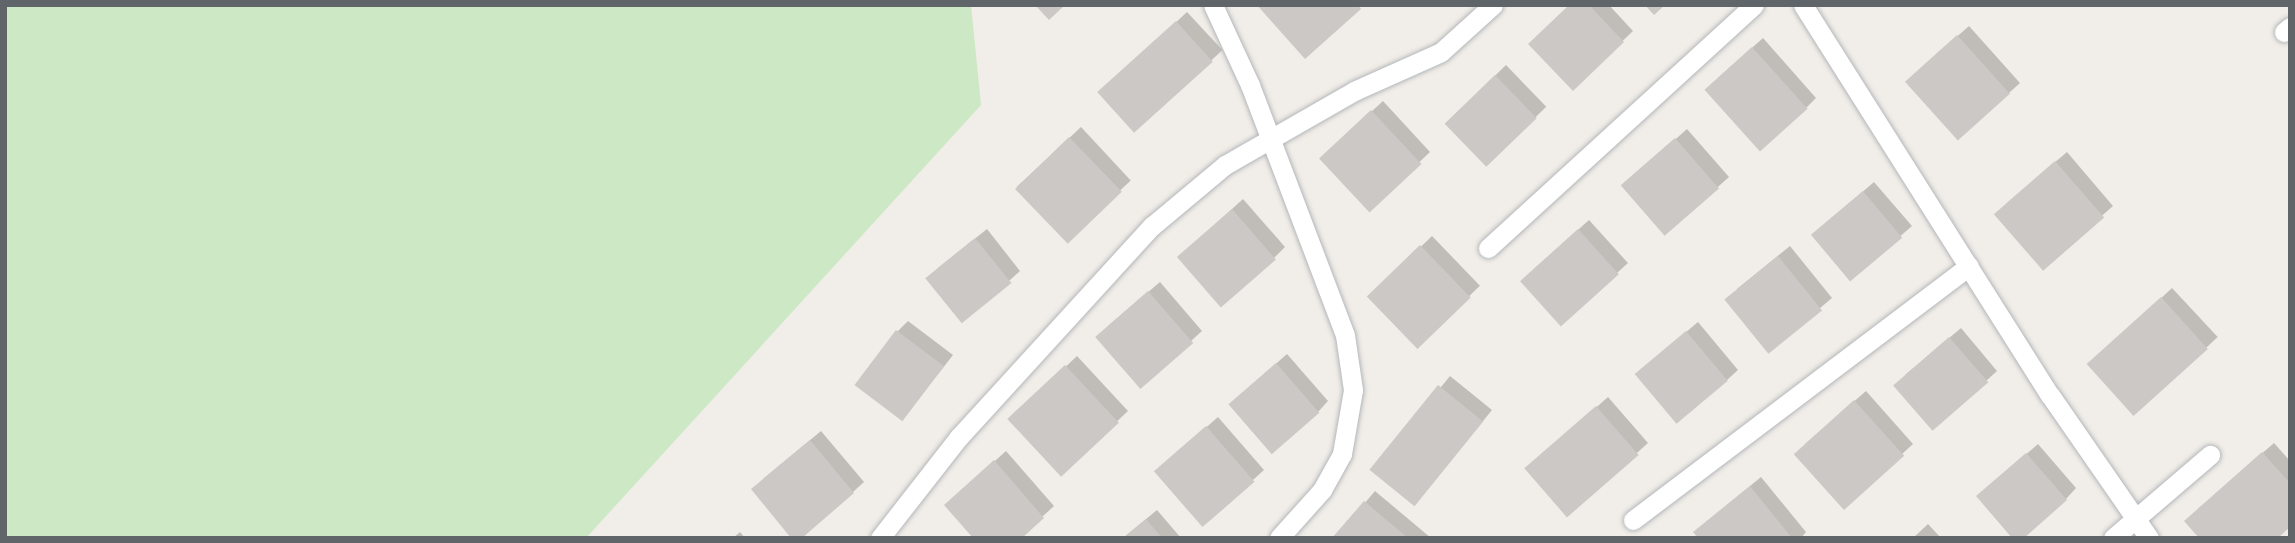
<!DOCTYPE html>
<html>
<head>
<meta charset="utf-8">
<style>
  body { margin:0 }
  #map { position:relative; width:2295px; height:543px; overflow:hidden; background:#f1ede8; font-family:"Titillium Web",sans-serif }
  div>[style] { position:absolute }
  .green>* { inset:0; background:#cce8c5 }
  .shadow>* { inset:0; background:#0003; transform-origin:0 0 }
  .building>* { inset:0; background:#ccc8c5; transform-origin:0 0 }
  .roads { filter:drop-shadow(0 0 2px #b3b7ba) drop-shadow(0 0 2px #b3b7ba) }
  .lane>* { height:19px; margin:-9.5px; padding:0 9.5px; transform-origin:9.5px; border-radius:9.5px; background:#fff }
  span { translate:-50% -50%; white-space:nowrap; text-align:center; line-height:1.15; -webkit-text-stroke:5px #fff; paint-order:stroke }
  .frame { position:absolute; inset:0; border:7px solid #5f6568; pointer-events:none }
</style>
</head>
<body>
<div id="map">
  <div class="green">
    <i style="clip-path:polygon(5px 5px,971px 5px,981px 105px,586px 538px,5px 538px)"></i>
  </div>
  <div class="shadow">
    <i style="clip-path:polygon(1571px 5px,1609px 5px,1633px 31px,1573px 88px)"></i>
    <i style="left:1187px;top:12px;width:52px;height:105px;rotate:47deg"></i>
    <i style="clip-path:polygon(1969px 26px,2020px 83px,1959px 138px,1918px 71px)"></i>
    <i style="clip-path:polygon(1763px 38px,1816px 98px,1806px 108px,1717px 79px)"></i>
    <i style="left:1506px;top:65px;width:58px;height:83px;rotate:46deg"></i>
    <i style="clip-path:polygon(1383px 101px,1430px 152px,1369px 210px,1332px 148px)"></i>
    <i style="left:1081px;top:127px;width:73px;height:88px;rotate:47deg"></i>
    <i style="clip-path:polygon(1687px 129px,1729px 177px,1666px 233px,1634px 176px)"></i>
    <i style="clip-path:polygon(2067px 152px,2113px 206px,2043px 268px,2007px 203px)"></i>
    <i style="clip-path:polygon(1874px 182px,1912px 226px,1851px 279px,1824px 225px)"></i>
    <i style="clip-path:polygon(1243px 199px,1285px 247px,1274px 258px,1190px 247px)"></i>
    <i style="clip-path:polygon(1589px 220px,1628px 263px,1617px 273px,1533px 270px)"></i>
    <i style="clip-path:polygon(987px 229px,1020px 271px,1009px 281px,938px 268px)"></i>
    <i style="left:1432px;top:236px;width:69px;height:86px;rotate:46deg"></i>
    <i style="clip-path:polygon(1790px 246px,1832px 298px,1769px 351px,1737px 289px)"></i>
    <i style="clip-path:polygon(1160px 282px,1202px 331px,1191px 341px,1108px 326px)"></i>
    <i style="left:2172px;top:288px;width:67px;height:98px;rotate:47deg"></i>
    <i style="clip-path:polygon(908px 321px,953px 355px,903px 419px,898px 331px)"></i>
    <i style="clip-path:polygon(1698px 322px,1738px 370px,1727px 380px,1648px 364px)"></i>
    <i style="clip-path:polygon(1961px 328px,1997px 371px,1986px 381px,1905px 375px)"></i>
    <i style="clip-path:polygon(1287px 354px,1328px 401px,1318px 412px,1242px 394px)"></i>
    <i style="clip-path:polygon(1077px 356px,1128px 411px,1062px 473px,1021px 409px)"></i>
    <i style="left:1450px;top:376px;width:54px;height:122px;rotate:39deg"></i>
    <i style="clip-path:polygon(1866px 391px,1913px 444px,1843px 508px,1805px 444px)"></i>
    <i style="clip-path:polygon(1608px 397px,1648px 443px,1568px 515px,1538px 459px)"></i>
    <i style="clip-path:polygon(1218px 417px,1264px 470px,1203px 525px,1167px 462px)"></i>
    <i style="clip-path:polygon(821px 431px,864px 482px,853px 492px,763px 479px)"></i>
    <i style="clip-path:polygon(2274px 443px,2290px 461px,2290px 525px,2197px 510px)"></i>
    <i style="clip-path:polygon(2038px 444px,2076px 488px,2066px 499px,1989px 486px)"></i>
    <i style="clip-path:polygon(1006px 451px,1054px 506px,1019px 538px,957px 495px)"></i>
    <i style="clip-path:polygon(1761px 477px,1806px 532px,1801px 538px,1700px 538px,1706px 522px)"></i>
    <i style="clip-path:polygon(1375px 491px,1431px 538px,1335px 538px)"></i>
    <i style="clip-path:polygon(1157px 510px,1181px 538px,1123px 538px)"></i>
    <i style="clip-path:polygon(1928px 524px,1941px 538px,1913px 538px)"></i>
    <i style="clip-path:polygon(740px 532px,745px 538px,733px 538px)"></i>
  </div>
  <div class="building">
    <i style="clip-path:polygon(1035px 5px,1065px 5px,1049px 20px)"></i>
    <i style="clip-path:polygon(1257px 5px,1358px 5px,1361px 9px,1305px 59px)"></i>
    <i style="clip-path:polygon(1569px 5px,1589px 5px,1624px 42px,1573px 91px,1528px 44px)"></i>
    <i style="clip-path:polygon(1645px 5px,1665px 5px,1654px 15px)"></i>
    <i style="left:1176px;top:21px;width:55px;height:106px;rotate:48deg"></i>
    <i style="left:1957px;top:35px;width:79px;height:70px;rotate:48deg"></i>
    <i style="left:1752px;top:47px;width:83px;height:64px;rotate:48deg"></i>
    <i style="left:1495px;top:75px;width:60px;height:70px;rotate:46deg"></i>
    <i style="left:1371px;top:110px;width:74px;height:71px;rotate:47deg"></i>
    <i style="left:1069px;top:137px;width:76px;height:75px;rotate:46deg"></i>
    <i style="left:1675px;top:138px;width:67px;height:72px;rotate:49deg"></i>
    <i style="left:2055px;top:161px;width:75px;height:81px;rotate:49deg"></i>
    <i style="left:1863px;top:191px;width:61px;height:68px;rotate:50deg"></i>
    <i style="left:1232px;top:209px;width:67px;height:73px;rotate:49deg"></i>
    <i style="left:1578px;top:229px;width:61px;height:78px;rotate:48deg"></i>
    <i style="left:975px;top:238px;width:58px;height:64px;rotate:51deg"></i>
    <i style="left:1420px;top:245px;width:73px;height:74px;rotate:46deg"></i>
    <i style="left:1778px;top:256px;width:70px;height:69px;rotate:51deg"></i>
    <i style="left:1148px;top:291px;width:69px;height:70px;rotate:49deg"></i>
    <i style="left:2161px;top:297px;width:70px;height:100px;rotate:48deg"></i>
    <i style="left:896px;top:330px;width:60px;height:69px;rotate:37deg"></i>
    <i style="left:1686px;top:331px;width:65px;height:67px;rotate:50deg"></i>
    <i style="left:1949px;top:337px;width:60px;height:74px;rotate:49deg"></i>
    <i style="left:1276px;top:363px;width:66px;height:63px;rotate:49deg"></i>
    <i style="left:1065px;top:365px;width:79px;height:79px;rotate:47deg"></i>
    <i style="left:1438px;top:385px;width:58px;height:109px;rotate:39deg"></i>
    <i style="left:1854px;top:400px;width:75px;height:81px;rotate:48deg"></i>
    <i style="left:1596px;top:406px;width:65px;height:95px;rotate:49deg"></i>
    <i style="left:1206px;top:426px;width:74px;height:69px;rotate:49deg"></i>
    <i style="clip-path:polygon(810px 440px,854px 493px,802px 538px,791px 538px,751px 489px)"></i>
    <i style="clip-path:polygon(2262px 452px,2290px 483px,2290px 527px,2278px 538px,2199px 538px,2184px 521px)"></i>
    <i style="clip-path:polygon(2026px 453px,2067px 500px,2024px 538px,2012px 538px,1976px 496px)"></i>
    <i style="clip-path:polygon(994px 460px,1044px 518px,1022px 538px,973px 538px,944px 505px)"></i>
    <i style="clip-path:polygon(1750px 486px,1792px 538px,1698px 538px,1693px 532px)"></i>
    <i style="clip-path:polygon(1364px 501px,1408px 538px,1332px 538px)"></i>
    <i style="clip-path:polygon(1146px 519px,1162px 538px,1123px 538px)"></i>
  </div>
  <div class="roads">
    <div class="lane">
      <i style="left:1213px;top:5px;width:88px;rotate:65.2deg"></i>
      <i style="left:1250px;top:85px;width:267px;rotate:69.2deg"></i>
      <i style="left:1345px;top:335px;width:56px;rotate:81.7deg"></i>
      <i style="left:1353px;top:390px;width:65px;rotate:99.8deg"></i>
      <i style="left:1342px;top:454px;width:41px;rotate:119.1deg"></i>
      <i style="left:1322px;top:490px;width:64px;rotate:131.9deg"></i>
      <i style="left:1803px;top:5px;width:462px;rotate:57.7deg"></i>
      <i style="left:2050px;top:395px;width:174px;rotate:55.3deg"></i>
      <i style="left:2284px;top:32px;width:8px;rotate:-40deg"></i>
      <i style="left:1488px;top:248px;width:360px;rotate:-42.4deg"></i>
      <i style="left:1633px;top:520px;width:421px;rotate:-37.1deg"></i>
      <i style="left:880px;top:538px;width:128px;rotate:-52deg"></i>
      <i style="left:959px;top:437px;width:286px;rotate:-47.6deg"></i>
      <i style="left:1152px;top:226px;width:95px;rotate:-39.9deg"></i>
      <i style="left:1225px;top:165px;width:149px;rotate:-29.8deg"></i>
      <i style="left:1354px;top:91px;width:95px;rotate:-24.1deg"></i>
      <i style="left:1441px;top:52px;width:70px;rotate:-42.1deg"></i>
      <i style="left:2113px;top:538px;width:128px;rotate:-40.6deg"></i>
    </div>
  </div>
  <div class="frame"></div>
</div>
</body>
</html>
